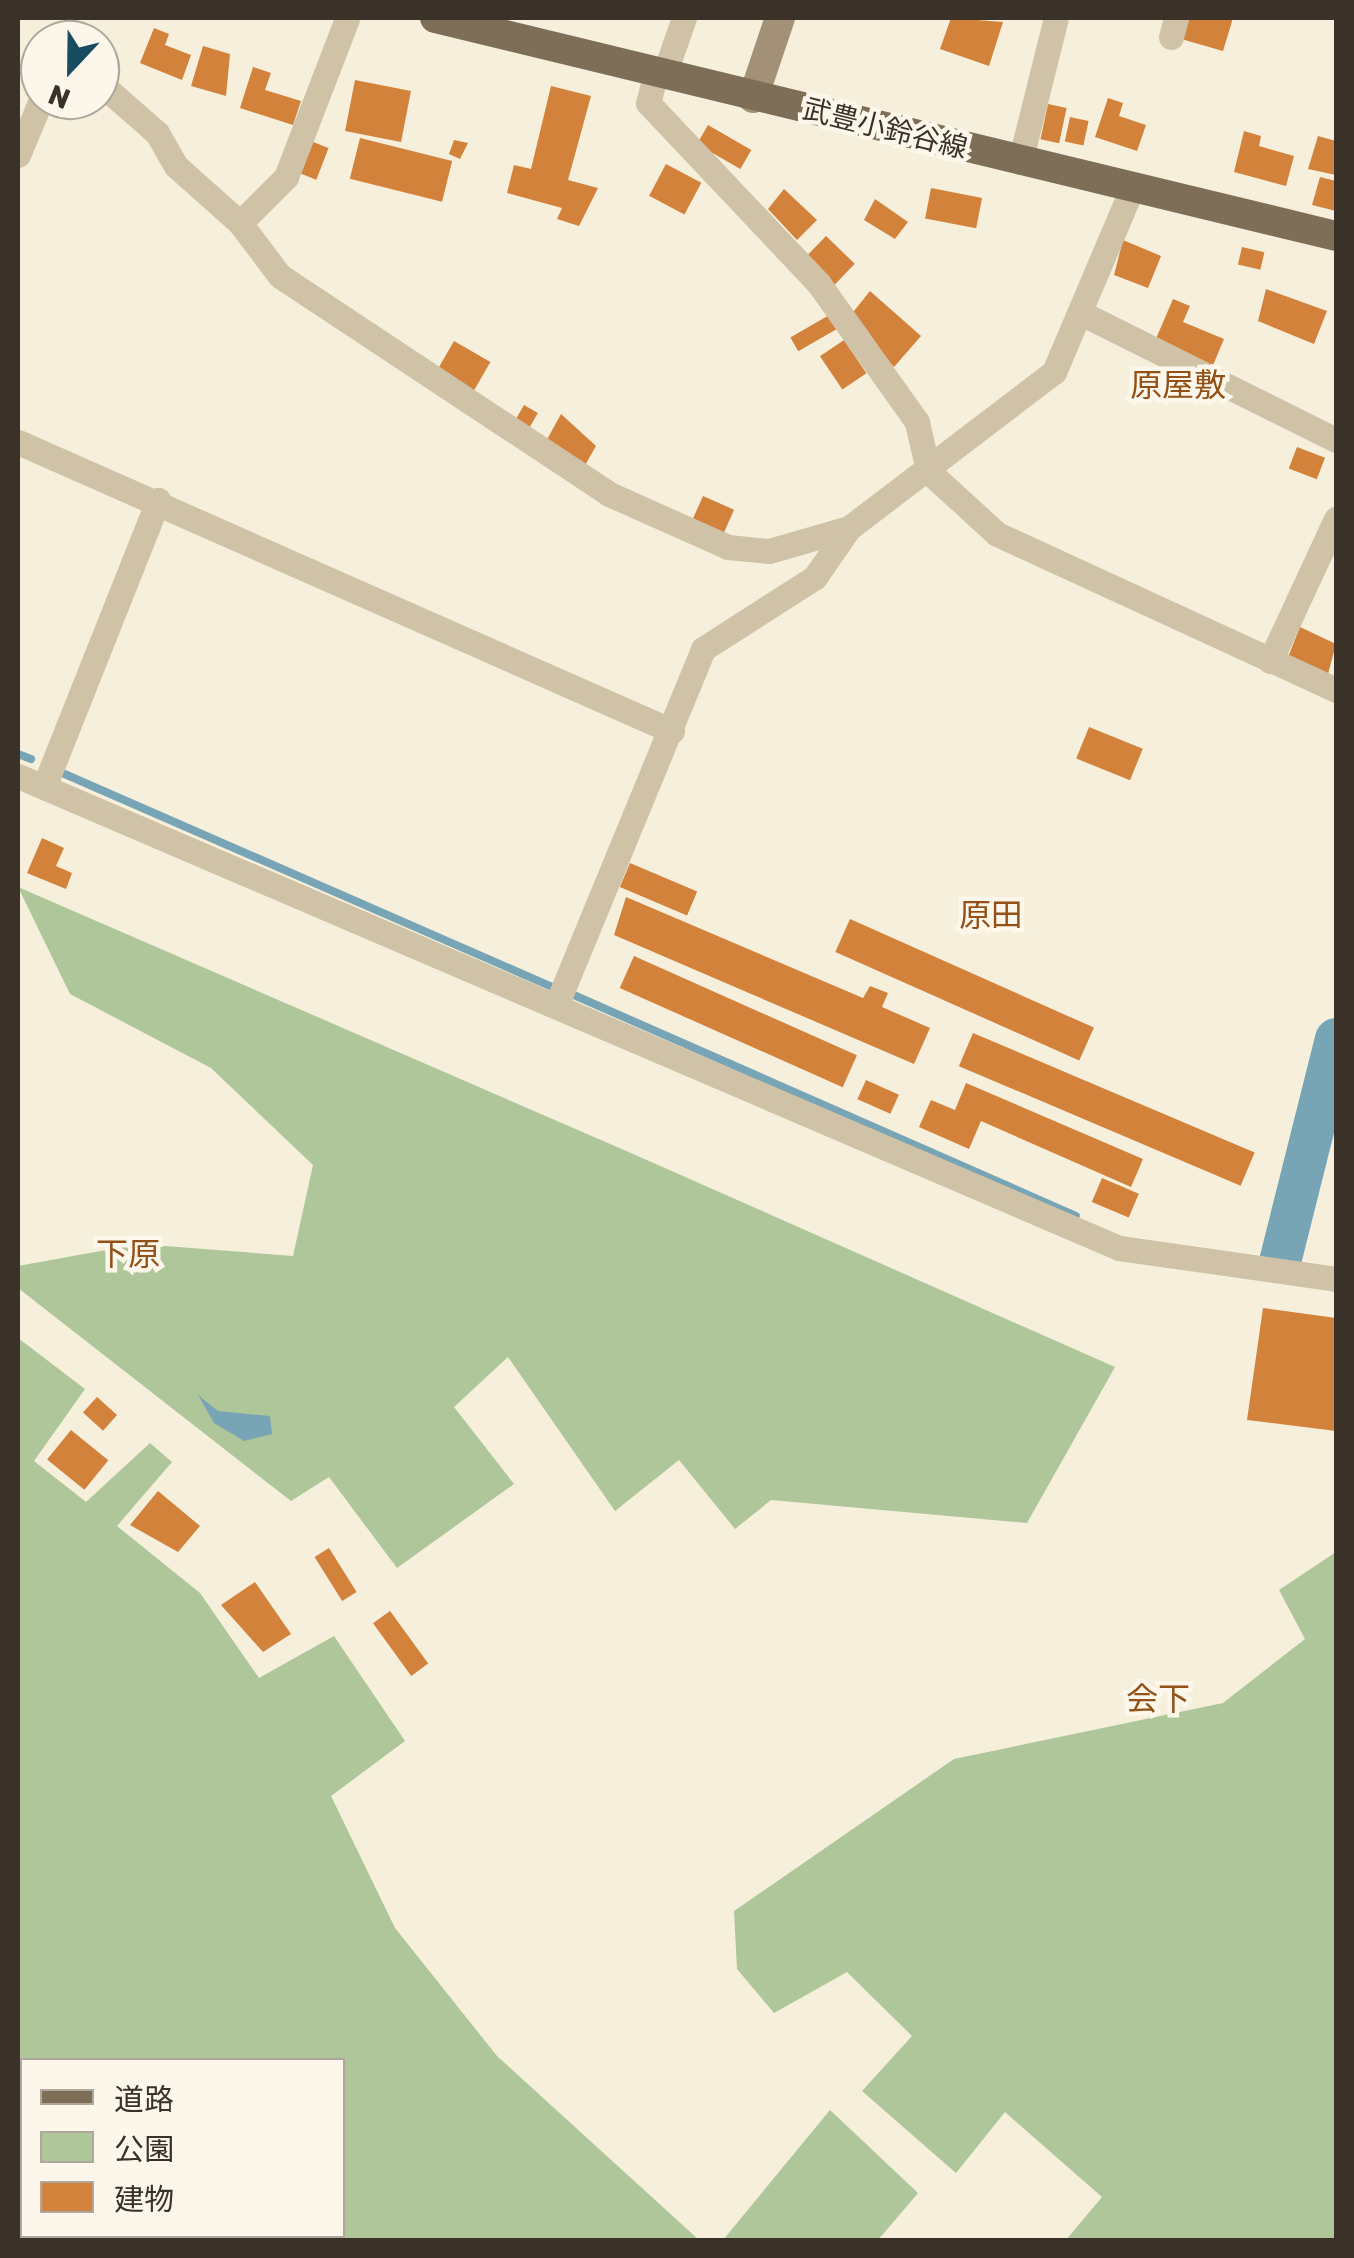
<!DOCTYPE html>
<html>
<head>
<meta charset="utf-8">
<style>
  body { margin:0 }
  #map { position:relative; width:1354px; height:2258px; overflow:hidden; background:#f5efdc; font-family:Rubik,"Noto Sans JP",sans-serif }
  div>[style] { position:absolute }
  .green>* { inset:0; background:#aec69a }
  .water>* { inset:0; background:#78a5b6 }
  .stream>* { height:8px; margin:-4px; padding:0 4px; transform-origin:4px; border-radius:4px; background:#78a5b6 }
  .river>* { height:42px; margin:-21px; padding:0 21px; transform-origin:21px; border-radius:21px; background:#78a5b6 }
  .building>* { inset:0; background:#d3823c; transform-origin:0 0 }
  .street>* { height:25px; margin:-12.5px; padding:0 12.5px; transform-origin:12.5px; border-radius:12.5px; background:#cfc2a6 }
  .secondary>* { height:30px; margin:-15px; padding:0 15px; transform-origin:15px; border-radius:15px; background:#a39177 }
  .primary>* { height:30px; margin:-15px; padding:0 15px; transform-origin:15px; border-radius:15px; background:#7e6d57 }
  span { translate:-50% -50%; white-space:nowrap; text-align:center; line-height:1.15; -webkit-text-stroke:9px #fcf7ea; paint-order:stroke }
  .street-label { font-size:28px; color:#3a3228 }
  .quarter-label { font-size:32px; color:#935017 }
  .frame { position:absolute; inset:0; border:20px solid #3a3228; pointer-events:none }
  .legend { position:absolute; left:20px; top:2058px; width:325px; height:180px; box-sizing:border-box; background:#fcf7ea; border:2px solid #aea89c; margin:0; padding:12px 18px; list-style:none; font-size:30px; color:#3a3228 }
  .legend li { display:flex; align-items:center; gap:20px; height:50px }
  .legend b { width:50px; border:2px solid #aea89c }
  .north { position:absolute; left:20px; top:20px; width:100px; height:100px; box-sizing:border-box; background:#fcf7ea; border:2px solid #aea89c; border-radius:50%; rotate:202deg; font-size:28px; font-weight:700; line-height:40px; text-align:center; color:#3a3228 }
  .north::after { content:''; display:block; margin:auto; width:35px; height:45px; background:#184c61; clip-path:polygon(50% 0,100% 100%,50% 72%,0 100%) }
</style>
</head>
<body>
<div id="map">
  <div class="green">
    <i style="clip-path:polygon(18px 887px,624px 1150px,1115px 1367px,1027px 1523px,771px 1500px,735px 1529px,679px 1460px,615px 1511px,508px 1357px,454px 1407px,514px 1484px,397px 1568px,329px 1477px,291px 1501px,18px 1288px,18px 1266px,139px 1244px,293px 1256px,313px 1165px,211px 1068px,70px 994px)"></i>
    <i style="clip-path:polygon(evenodd,18px 1338px,85px 1389px,34px 1461px,86px 1502px,150px 1443px,172px 1462px,117px 1526px,200px 1593px,259px 1678px,334px 1636px,405px 1741px,331px 1796px,395px 1928px,497px 2056px,699px 2240px,18px 2240px,18px 1338px,22px 2060px,342px 2060px,342px 2236px,22px 2236px,22px 2060px)"></i>
    <i style="clip-path:polygon(1336px 1552px,1336px 2240px,1066px 2240px,1102px 2197px,1005px 2112px,956px 2173px,862px 2091px,912px 2036px,847px 1972px,774px 2013px,737px 1969px,734px 1911px,954px 1759px,1223px 1703px,1305px 1639px,1279px 1590px)"></i>
    <i style="clip-path:polygon(830px 2110px,918px 2193px,878px 2240px,723px 2240px)"></i>
  </div>
  <div class="water">
    <i style="clip-path:polygon(198px 1395px,218px 1411px,270px 1416px,272px 1434px,244px 1441px,214px 1423px)"></i>
  </div>
  <div class="stream">
    <i style="left:18px;top:754px;width:14px;rotate:21deg"></i>
    <i style="left:60px;top:772px;width:535px;rotate:23.59deg"></i>
    <i style="left:576px;top:996px;width:546px;rotate:23.75deg"></i>
  </div>
  <div class="river">
    <i style="left:1280px;top:1262px;width:230px;rotate:-75.9deg"></i>
  </div>
  <div class="building">
    <i style="clip-path:polygon(951px 18px,1003px 22px,989px 66px,940px 49px)"></i>
    <i style="clip-path:polygon(1187px 18px,1233px 18px,1223px 51px,1181px 39px)"></i>
    <i style="clip-path:polygon(154px 28px,169px 34px,165px 45px,191px 55px,182px 80px,140px 63px)"></i>
    <i style="clip-path:polygon(203px 46px,230px 54px,226px 96px,191px 86px)"></i>
    <i style="clip-path:polygon(253px 67px,271px 73px,265px 90px,301px 101px,293px 125px,240px 108px)"></i>
    <i style="left:355px;top:80px;width:57px;height:52px;rotate:11deg"></i>
    <i style="clip-path:polygon(551px 86px,591px 96px,568px 180px,598px 188px,579px 226px,557px 219px,562px 208px,507px 193px,514px 165px,531px 169px)"></i>
    <i style="clip-path:polygon(1108px 98px,1123px 103px,1119px 116px,1146px 125px,1137px 151px,1095px 137px)"></i>
    <i style="left:1048px;top:104px;width:19px;height:36px;rotate:12deg"></i>
    <i style="left:1070px;top:117px;width:19px;height:25px;rotate:12deg"></i>
    <i style="left:708px;top:125px;width:50px;height:22px;rotate:30deg"></i>
    <i style="clip-path:polygon(1244px 131px,1261px 136px,1259px 146px,1294px 156px,1286px 186px,1234px 172px)"></i>
    <i style="clip-path:polygon(1318px 136px,1336px 141px,1336px 175px,1308px 169px)"></i>
    <i style="left:360px;top:138px;width:95px;height:42px;rotate:14deg"></i>
    <i style="left:308px;top:140px;width:22px;height:34px;rotate:21deg"></i>
    <i style="clip-path:polygon(454px 140px,468px 143px,460px 159px,449px 154px)"></i>
    <i style="left:666px;top:164px;width:40px;height:36px;rotate:28deg"></i>
    <i style="clip-path:polygon(1320px 177px,1336px 181px,1336px 211px,1312px 205px)"></i>
    <i style="left:931px;top:188px;width:52px;height:31px;rotate:11deg"></i>
    <i style="clip-path:polygon(784px 189px,817px 220px,797px 240px,768px 209px)"></i>
    <i style="clip-path:polygon(875px 199px,908px 222px,895px 239px,864px 220px)"></i>
    <i style="left:826px;top:236px;width:40px;height:29px;rotate:44deg"></i>
    <i style="clip-path:polygon(1123px 240px,1161px 256px,1148px 288px,1114px 275px)"></i>
    <i style="left:1242px;top:247px;width:23px;height:18px;rotate:13deg"></i>
    <i style="clip-path:polygon(1266px 289px,1327px 311px,1314px 344px,1258px 321px)"></i>
    <i style="clip-path:polygon(870px 291px,921px 336px,894px 367px,850px 316px)"></i>
    <i style="clip-path:polygon(1173px 299px,1190px 306px,1183px 322px,1224px 339px,1211px 370px,1155px 341px)"></i>
    <i style="left:831px;top:314px;width:16px;height:47px;rotate:60deg"></i>
    <i style="left:844px;top:340px;width:40px;height:29px;rotate:56deg"></i>
    <i style="left:454px;top:341px;width:42px;height:36px;rotate:30deg"></i>
    <i style="left:524px;top:405px;width:16px;height:21px;rotate:30deg"></i>
    <i style="clip-path:polygon(561px 414px,596px 446px,584px 467px,544px 445px)"></i>
    <i style="left:1297px;top:447px;width:30px;height:23px;rotate:21deg"></i>
    <i style="left:703px;top:496px;width:34px;height:28px;rotate:24deg"></i>
    <i style="clip-path:polygon(1300px 627px,1336px 644px,1328px 674px,1288px 657px)"></i>
    <i style="left:1089px;top:727px;width:58px;height:34px;rotate:22deg"></i>
    <i style="clip-path:polygon(42px 838px,64px 848px,56px 866px,72px 873px,66px 889px,27px 873px)"></i>
    <i style="left:630px;top:863px;width:73px;height:26px;rotate:23deg"></i>
    <i style="clip-path:polygon(626px 897px,863px 998px,870px 986px,888px 993px,882px 1007px,930px 1028px,914px 1064px,614px 935px)"></i>
    <i style="left:850px;top:919px;width:267px;height:36px;rotate:24deg"></i>
    <i style="left:634px;top:956px;width:244px;height:35px;rotate:24deg"></i>
    <i style="left:973px;top:1033px;width:306px;height:36px;rotate:23deg"></i>
    <i style="left:866px;top:1080px;width:36px;height:21px;rotate:24deg"></i>
    <i style="clip-path:polygon(966px 1083px,1143px 1159px,1131px 1187px,981px 1121px,969px 1149px,919px 1127px,931px 1100px,955px 1110px)"></i>
    <i style="left:1102px;top:1178px;width:40px;height:26px;rotate:23deg"></i>
    <i style="clip-path:polygon(1263px 1308px,1336px 1318px,1336px 1431px,1247px 1420px)"></i>
    <i style="left:97px;top:1397px;width:27px;height:21px;rotate:42deg"></i>
    <i style="left:71px;top:1430px;width:48px;height:38px;rotate:39deg"></i>
    <i style="clip-path:polygon(158px 1491px,200px 1526px,178px 1552px,130px 1525px)"></i>
    <i style="left:329px;top:1548px;width:52px;height:17px;rotate:58deg"></i>
    <i style="clip-path:polygon(255px 1582px,291px 1634px,263px 1652px,221px 1605px)"></i>
    <i style="left:390px;top:1611px;width:65px;height:21px;rotate:54deg"></i>
  </div>
  <div class="street">
    <i style="left:1171px;top:37px;width:20px;rotate:-75deg"></i>
    <i style="left:656px;top:72px;width:32px;rotate:104deg"></i>
    <i style="left:648px;top:103px;width:249px;rotate:46.6deg"></i>
    <i style="left:819px;top:284px;width:169px;rotate:54.6deg"></i>
    <i style="left:917px;top:422px;width:50px;rotate:77.3deg"></i>
    <i style="left:928px;top:471px;width:93px;rotate:42.4deg"></i>
    <i style="left:997px;top:534px;width:373px;rotate:24.7deg"></i>
    <i style="left:664px;top:75px;width:60px;rotate:-70.7deg"></i>
    <i style="left:100px;top:83px;width:76px;rotate:41.3deg"></i>
    <i style="left:157px;top:133px;width:38px;rotate:60deg"></i>
    <i style="left:176px;top:166px;width:86px;rotate:41.7deg"></i>
    <i style="left:240px;top:223px;width:66px;rotate:53deg"></i>
    <i style="left:280px;top:276px;width:395px;rotate:33.5deg"></i>
    <i style="left:609px;top:494px;width:130px;rotate:24deg"></i>
    <i style="left:728px;top:547px;width:41px;rotate:5.6deg"></i>
    <i style="left:769px;top:551px;width:83px;rotate:-16deg"></i>
    <i style="left:18px;top:155px;width:60px;rotate:-67.3deg"></i>
    <i style="left:1020px;top:162px;width:148px;rotate:-76deg"></i>
    <i style="left:240px;top:223px;width:65px;rotate:-45deg"></i>
    <i style="left:286px;top:177px;width:169px;rotate:-68.9deg"></i>
    <i style="left:1081px;top:313px;width:285px;rotate:26.5deg"></i>
    <i style="left:18px;top:442px;width:715px;rotate:23.84deg"></i>
    <i style="left:1270px;top:661px;width:157px;rotate:-65.1deg"></i>
    <i style="left:18px;top:776px;width:1198px;rotate:23.2deg"></i>
    <i style="left:1119px;top:1248px;width:219px;rotate:8.1deg"></i>
    <i style="left:44px;top:787px;width:309px;rotate:-68.3deg"></i>
    <i style="left:556px;top:1006px;width:386px;rotate:-67.6deg"></i>
    <i style="left:703px;top:649px;width:133px;rotate:-32.7deg"></i>
    <i style="left:815px;top:577px;width:60px;rotate:-55.2deg"></i>
    <i style="left:849px;top:528px;width:258px;rotate:-37.3deg"></i>
    <i style="left:1054px;top:372px;width:200px;rotate:-67deg"></i>
  </div>
  <div class="secondary">
    <i style="left:753px;top:98px;width:84px;rotate:-71.4deg"></i>
  </div>
  <div class="primary">
    <i style="left:435px;top:18px;width:927px;rotate:13.6deg"></i>
  </div>
  <div class="street-label">
    <span style="left:885px;top:129px;rotate:14deg">武豊小鈴谷線</span>
  </div>
  <div class="quarter-label">
    <span style="left:1178px;top:385px">原屋敷</span>
    <span style="left:991px;top:915px">原田</span>
    <span style="left:128px;top:1254px">下原</span>
    <span style="left:1158px;top:1699px">会下</span>
  </div>
  <div class="frame"></div>
  <ul class="legend">
  <li><b style="height:12px;background:#7e6d57"></b>道路</li>
  <li><b style="height:28px;background:#aec69a"></b>公園</li>
  <li><b style="height:28px;background:#d3823c"></b>建物</li>
  </ul>
  <div class="north">N</div>
</div>
</body>
</html>
